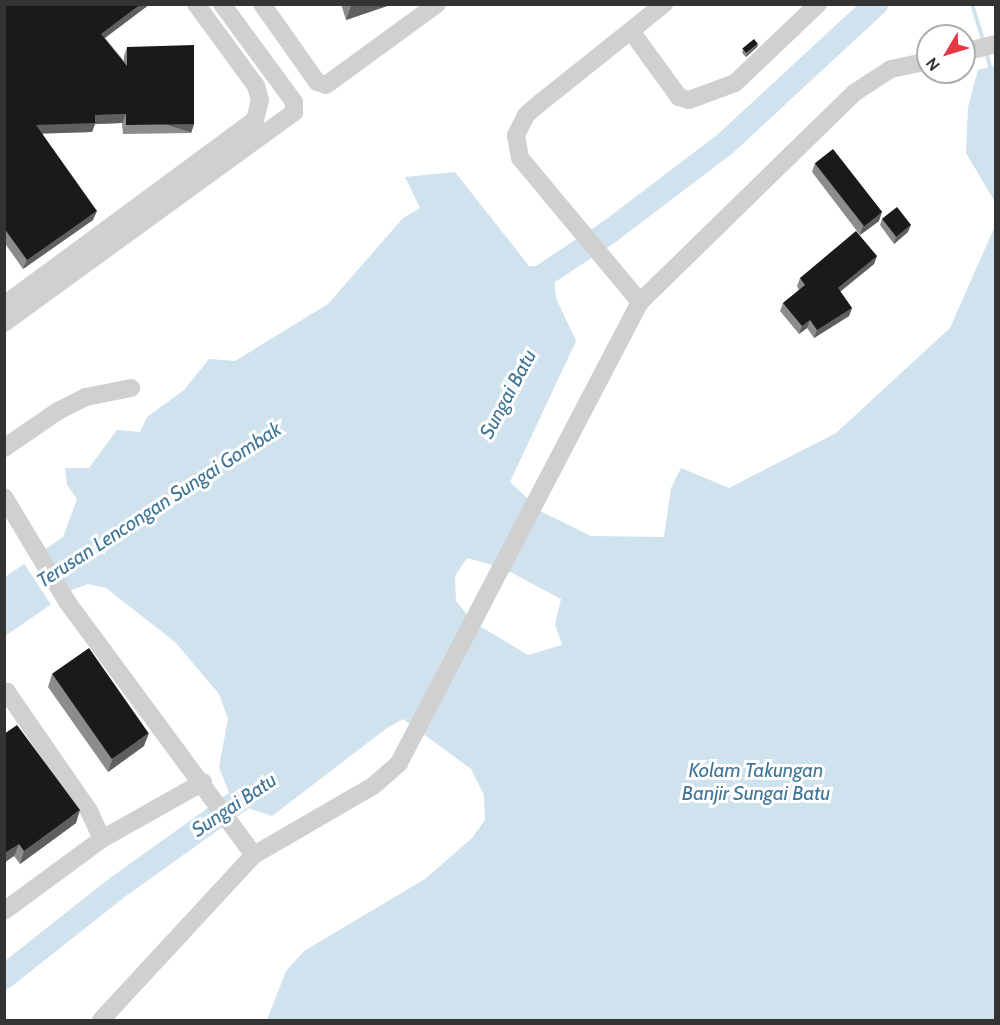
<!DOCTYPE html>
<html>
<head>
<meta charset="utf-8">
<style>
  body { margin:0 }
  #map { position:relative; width:1000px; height:1025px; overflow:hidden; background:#fff; font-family:Cabin,sans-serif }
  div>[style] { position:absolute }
  .water>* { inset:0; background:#cfe2ee }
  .pier>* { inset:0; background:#fff; transform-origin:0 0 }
  .stream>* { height:4px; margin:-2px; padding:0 2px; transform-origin:2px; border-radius:2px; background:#cfe2ee }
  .river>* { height:24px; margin:-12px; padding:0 12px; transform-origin:12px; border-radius:12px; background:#cfe2ee }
  .minor>* { height:18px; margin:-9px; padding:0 9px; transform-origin:9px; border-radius:9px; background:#d0d0d0 }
  .wall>* { inset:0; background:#8c8c8c }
  .shaded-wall>* { inset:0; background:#5f5f5f; transform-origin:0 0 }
  .building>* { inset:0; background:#1a1a1a; transform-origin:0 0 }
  span { translate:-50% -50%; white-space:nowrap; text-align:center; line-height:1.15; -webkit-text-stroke:6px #fff; paint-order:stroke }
  .water-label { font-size:20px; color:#3f7597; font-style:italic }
  .frame { position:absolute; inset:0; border:6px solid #333; pointer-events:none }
  .north { position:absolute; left:916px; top:24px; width:60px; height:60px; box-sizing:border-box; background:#fff; border:2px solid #adadad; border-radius:50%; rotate:232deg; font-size:16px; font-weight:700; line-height:24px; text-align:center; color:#333 }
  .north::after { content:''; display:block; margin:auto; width:21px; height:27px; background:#e63946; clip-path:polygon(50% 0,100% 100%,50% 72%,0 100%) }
</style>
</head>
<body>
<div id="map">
  <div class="water">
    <i style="clip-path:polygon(995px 66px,996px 66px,995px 202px,966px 153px,968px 107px,978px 70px)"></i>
    <i style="clip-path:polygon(evenodd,455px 172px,529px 266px,553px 268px,556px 298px,576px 341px,510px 482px,542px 512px,591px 536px,664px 537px,671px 488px,681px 468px,729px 488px,836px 433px,950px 328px,995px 226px,995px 1020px,267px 1020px,286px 971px,304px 951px,425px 879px,472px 838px,485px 820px,484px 795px,471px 769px,403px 719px,387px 728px,272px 816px,233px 803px,219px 767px,228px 719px,219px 694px,175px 642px,106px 588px,88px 584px,72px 590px,5px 636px,5px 577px,63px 537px,77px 499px,67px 485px,65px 468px,89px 468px,117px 430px,140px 432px,147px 417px,184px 390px,209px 359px,235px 361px,328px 304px,403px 218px,420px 208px,405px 177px,455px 172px,467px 558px,503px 568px,561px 599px,555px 624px,562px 645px,528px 655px,473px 622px,456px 601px,455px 576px,467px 558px)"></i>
  </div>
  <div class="pier">
    <i style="left:41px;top:549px;width:55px;height:22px;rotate:57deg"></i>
  </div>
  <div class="stream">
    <i style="left:972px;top:4px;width:39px;rotate:73deg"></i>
    <i style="left:986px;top:51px;width:16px;rotate:76deg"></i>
  </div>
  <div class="river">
    <i style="left:540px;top:294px;width:17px;rotate:-87deg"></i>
    <i style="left:541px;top:277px;width:82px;rotate:-33.5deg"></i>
    <i style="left:609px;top:232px;width:146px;rotate:-37.2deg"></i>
    <i style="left:725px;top:144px;width:206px;rotate:-42.8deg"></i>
    <i style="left:4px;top:977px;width:145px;rotate:-38.3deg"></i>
    <i style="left:118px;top:887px;width:173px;rotate:-35.6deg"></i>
  </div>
  <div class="minor">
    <i style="left:262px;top:4px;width:95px;rotate:54.8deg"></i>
    <i style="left:317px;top:82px;width:9px;rotate:18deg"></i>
    <i style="left:326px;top:85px;width:137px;rotate:-36.1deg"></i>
    <i style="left:631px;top:31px;width:82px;rotate:54deg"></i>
    <i style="left:679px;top:97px;width:10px;rotate:17deg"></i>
    <i style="left:689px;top:100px;width:49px;rotate:-20.3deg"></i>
    <i style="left:735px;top:83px;width:115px;rotate:-43.6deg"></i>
    <i style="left:964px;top:52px;width:33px;rotate:-14deg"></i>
    <i style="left:640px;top:302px;width:187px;rotate:-129.8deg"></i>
    <i style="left:520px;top:158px;width:23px;rotate:-100deg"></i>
    <i style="left:516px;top:135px;width:22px;rotate:-63deg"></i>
    <i style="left:526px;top:115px;width:18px;rotate:-41deg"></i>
    <i style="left:540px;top:103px;width:159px;rotate:-38.6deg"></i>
    <i style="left:4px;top:305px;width:312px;rotate:-36.4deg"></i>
    <i style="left:255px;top:120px;width:21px;rotate:-76deg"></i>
    <i style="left:260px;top:100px;width:15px;rotate:-106deg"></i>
    <i style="left:256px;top:86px;width:102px;rotate:-126.2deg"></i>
    <i style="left:4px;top:323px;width:359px;rotate:-36deg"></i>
    <i style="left:294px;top:112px;width:10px;rotate:-90deg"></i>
    <i style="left:294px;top:102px;width:122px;rotate:-126.3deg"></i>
    <i style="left:4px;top:448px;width:65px;rotate:-34.4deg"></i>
    <i style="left:58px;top:411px;width:31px;rotate:-27deg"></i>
    <i style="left:86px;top:397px;width:46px;rotate:-11.3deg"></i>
    <i style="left:4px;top:497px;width:124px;rotate:58.9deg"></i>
    <i style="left:68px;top:603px;width:313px;rotate:53.6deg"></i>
    <i style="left:4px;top:694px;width:4px;rotate:-34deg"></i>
    <i style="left:7px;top:692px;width:145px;rotate:55.4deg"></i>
    <i style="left:89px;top:811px;width:31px;rotate:65deg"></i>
    <i style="left:4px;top:911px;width:122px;rotate:-36.3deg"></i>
    <i style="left:102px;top:839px;width:116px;rotate:-29.4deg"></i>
    <i style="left:101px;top:1020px;width:225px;rotate:-47.2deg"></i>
    <i style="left:254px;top:855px;width:138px;rotate:-30.1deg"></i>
    <i style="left:373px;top:786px;width:35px;rotate:-41deg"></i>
    <i style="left:399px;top:763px;width:520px;rotate:-62.4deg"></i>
    <i style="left:640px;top:302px;width:299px;rotate:-44.3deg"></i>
    <i style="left:854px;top:93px;width:44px;rotate:-33deg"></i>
    <i style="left:891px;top:69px;width:38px;rotate:-12deg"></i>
  </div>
  <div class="wall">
    <i style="clip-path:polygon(4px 4px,150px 4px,105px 38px,124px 61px,124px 56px,127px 47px,194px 124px,191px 133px,123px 134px,122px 123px,95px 124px,92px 132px,42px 133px,93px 220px,23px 269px,4px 242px)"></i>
    <i style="clip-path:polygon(341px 4px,393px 4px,346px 20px)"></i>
    <i style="clip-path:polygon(758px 44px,757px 47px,746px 57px,742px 53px,743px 49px)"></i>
    <i style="clip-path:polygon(815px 163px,879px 221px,860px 235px,812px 172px)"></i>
    <i style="clip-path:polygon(882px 219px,908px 232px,894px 244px,880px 225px)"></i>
    <i style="clip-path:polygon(877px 256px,874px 264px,840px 291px,852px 308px,849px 316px,814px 338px,807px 328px,799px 334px,780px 311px,783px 303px,799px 290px,797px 286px,800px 278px)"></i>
    <i style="clip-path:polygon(52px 674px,144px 746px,108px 772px,48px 687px)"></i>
    <i style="clip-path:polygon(4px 734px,76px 823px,20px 864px,14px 856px)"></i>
  </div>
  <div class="shaded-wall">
    <i style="clip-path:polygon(141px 4px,150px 4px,98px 43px,101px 34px)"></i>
    <i style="clip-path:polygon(357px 4px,393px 4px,346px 20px,351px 6px)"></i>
    <i style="clip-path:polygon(758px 44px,757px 47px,746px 57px,747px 54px)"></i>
    <i style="clip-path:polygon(126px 114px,122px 123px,95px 124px,92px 132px,33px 134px,36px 125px,95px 115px)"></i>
    <i style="left:194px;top:124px;width:9px;height:68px;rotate:108deg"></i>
    <i style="clip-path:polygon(97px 211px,93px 220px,23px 269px,27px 260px)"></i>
    <i style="clip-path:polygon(882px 212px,879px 221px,860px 235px,863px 226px)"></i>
    <i style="clip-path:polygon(911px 225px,908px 232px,894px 244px,896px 237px)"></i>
    <i style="clip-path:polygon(877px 256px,874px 264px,835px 296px,838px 288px)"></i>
    <i style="clip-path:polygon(852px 308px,849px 316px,814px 338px,817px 330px)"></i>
    <i style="clip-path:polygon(810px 320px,807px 328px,799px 334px,802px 326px)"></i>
    <i style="clip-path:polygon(149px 733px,144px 746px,108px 772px,113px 758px)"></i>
    <i style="clip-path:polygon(80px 810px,76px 823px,20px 864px,24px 851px)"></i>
    <i style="clip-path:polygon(19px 844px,14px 856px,4px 863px,4px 854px)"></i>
  </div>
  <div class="building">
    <i style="clip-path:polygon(4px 4px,141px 4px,101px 34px,127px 66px,127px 47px,194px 45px,194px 124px,126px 125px,126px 114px,95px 115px,95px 123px,36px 125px,97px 211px,27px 260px,4px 228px)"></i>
    <i style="left:754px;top:39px;width:6px;height:15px;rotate:51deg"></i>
    <i style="left:833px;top:149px;width:80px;height:23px;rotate:52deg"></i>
    <i style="left:897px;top:207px;width:23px;height:19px;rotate:52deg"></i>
    <i style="clip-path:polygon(856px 231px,877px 256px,838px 288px,852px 308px,817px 330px,810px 320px,802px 326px,783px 303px,805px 285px,800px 278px)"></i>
    <i style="left:89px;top:648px;width:104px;height:45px;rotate:55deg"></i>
    <i style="clip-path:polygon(17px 725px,80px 810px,24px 851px,19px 844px,4px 854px,4px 734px)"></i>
  </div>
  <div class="water-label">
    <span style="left:508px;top:394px;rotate:-62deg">Sungai Batu</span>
    <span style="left:159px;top:505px;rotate:-33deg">Terusan Lencongan Sungai Gombak</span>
    <span style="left:756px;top:782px">Kolam Takungan<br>Banjir Sungai Batu</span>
    <span style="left:234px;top:805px;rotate:-34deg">Sungai Batu</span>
  </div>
  <div class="frame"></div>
  <div class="north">N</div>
</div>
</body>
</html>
